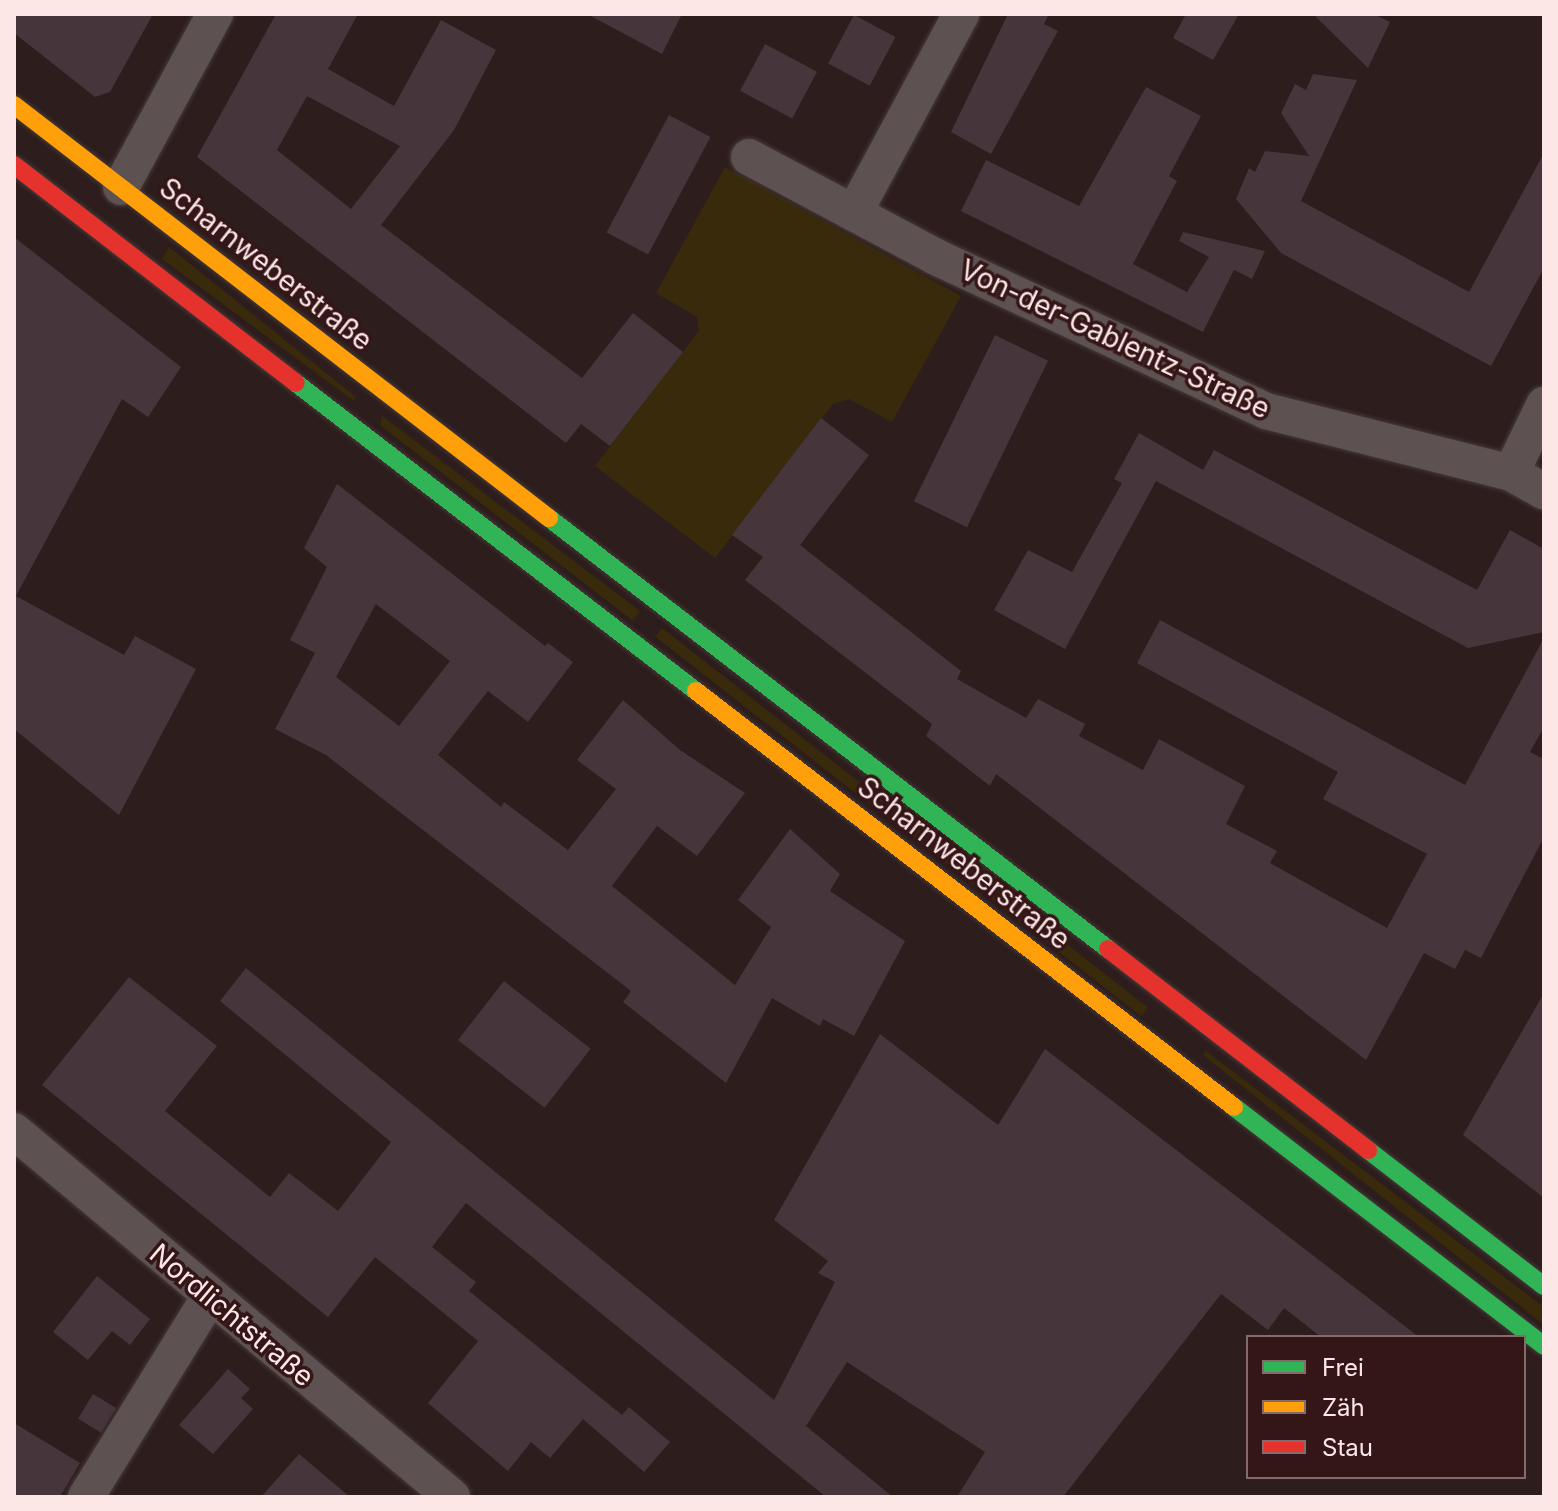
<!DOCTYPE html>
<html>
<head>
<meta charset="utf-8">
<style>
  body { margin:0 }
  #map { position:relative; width:1558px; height:1511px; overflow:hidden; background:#2d1d1d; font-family:Inter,sans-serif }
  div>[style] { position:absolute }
  .green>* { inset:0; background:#392a0c; transform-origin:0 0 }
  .building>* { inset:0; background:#46353a; transform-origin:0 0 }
  .roads { filter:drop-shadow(0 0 2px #463939) drop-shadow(0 0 2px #463939) }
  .street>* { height:36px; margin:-18px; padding:0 18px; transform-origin:18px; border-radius:18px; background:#5e5151 }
  .fast>* { height:18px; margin:-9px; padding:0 9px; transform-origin:9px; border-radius:9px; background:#30b455 }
  .slow>* { height:18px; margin:-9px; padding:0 9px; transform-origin:9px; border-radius:9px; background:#ff9f0a }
  .jam>* { height:18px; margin:-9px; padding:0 9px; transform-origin:9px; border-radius:9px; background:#e5322d }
  span { translate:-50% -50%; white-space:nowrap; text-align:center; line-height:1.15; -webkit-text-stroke:7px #341617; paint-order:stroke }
  .street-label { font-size:28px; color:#fce7e6 }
  .frame { position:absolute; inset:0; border:16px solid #fce7e6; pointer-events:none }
  .legend { position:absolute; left:1246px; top:1335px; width:280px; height:144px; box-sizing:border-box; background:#341617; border:2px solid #846a6a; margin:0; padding:10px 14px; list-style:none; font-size:24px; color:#fce7e6 }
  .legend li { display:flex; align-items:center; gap:16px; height:40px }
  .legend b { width:40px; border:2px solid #846a6a }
</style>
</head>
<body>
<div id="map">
  <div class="green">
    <i style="clip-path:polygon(725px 167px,961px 296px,892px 422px,849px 399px,833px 404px,715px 558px,595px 466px,699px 331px,697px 317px,656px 293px)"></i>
    <i style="clip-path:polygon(169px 247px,356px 397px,354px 401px,162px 259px)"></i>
    <i style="clip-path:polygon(382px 416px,640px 611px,633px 621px,380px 425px)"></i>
    <i style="left:662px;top:628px;width:617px;height:11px;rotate:38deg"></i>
    <i style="clip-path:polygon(1206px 1051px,1544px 1307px,1544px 1325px,1203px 1055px)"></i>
  </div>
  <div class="building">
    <i style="clip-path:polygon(14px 14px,153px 14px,110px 92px,95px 97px,14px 33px)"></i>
    <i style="clip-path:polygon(evenodd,276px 14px,358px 14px,328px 69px,394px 106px,441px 20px,496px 50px,454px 130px,381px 225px,582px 378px,633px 313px,683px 352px,610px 446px,581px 424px,566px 443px,197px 157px,276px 14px,307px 96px,400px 146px,351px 209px,277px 150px,307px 96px)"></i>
    <i style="clip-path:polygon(587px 14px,682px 14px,662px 54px)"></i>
    <i style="clip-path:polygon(1008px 14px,1049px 14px,1044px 24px,1058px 31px,991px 154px,951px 132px)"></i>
    <i style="clip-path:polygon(1186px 14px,1239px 14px,1213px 60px,1173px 38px)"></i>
    <i style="clip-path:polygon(1313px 14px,1373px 14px,1390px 22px,1368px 68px)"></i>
    <i style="left:854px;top:15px;width:47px;height:55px;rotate:28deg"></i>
    <i style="left:765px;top:44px;width:59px;height:53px;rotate:28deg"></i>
    <i style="clip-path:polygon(1313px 74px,1357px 80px,1301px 201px,1469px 292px,1544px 153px,1544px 268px,1491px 366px,1281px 253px,1236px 199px,1249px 168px,1255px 172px,1265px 151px,1309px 156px,1281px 113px,1295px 84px,1306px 90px)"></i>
    <i style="clip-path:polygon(1146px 87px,1201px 116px,1169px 176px,1177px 181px,1133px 264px,1187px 292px,1209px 257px,1179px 241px,1183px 232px,1265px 251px,1252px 279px,1234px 270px,1203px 332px,961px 211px,986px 160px,1079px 206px)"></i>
    <i style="left:669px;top:115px;width:47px;height:133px;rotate:28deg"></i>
    <i style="clip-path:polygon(14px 237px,181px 367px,148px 417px,122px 399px,16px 596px,124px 655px,135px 636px,196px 669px,119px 815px,14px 729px)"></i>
    <i style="left:995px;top:335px;width:59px;height:185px;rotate:26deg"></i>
    <i style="clip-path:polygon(821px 418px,869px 455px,800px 545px,961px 671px,957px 679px,1026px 718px,1038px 699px,1085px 724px,1079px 736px,1143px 770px,1159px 739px,1245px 786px,1226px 824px,1277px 851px,1270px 863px,1387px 928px,1427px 854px,1323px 799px,1338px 772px,1137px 663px,1160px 620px,1465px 785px,1544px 638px,1544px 727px,1530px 752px,1544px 759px,1544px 837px,1481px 958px,1465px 950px,1455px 969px,1424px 953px,1366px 1060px,996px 774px,990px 786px,926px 736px,932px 724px,745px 580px,763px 557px,732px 535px)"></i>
    <i style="clip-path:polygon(1139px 433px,1203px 470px,1214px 450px,1477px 590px,1510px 530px,1544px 549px,1544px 632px,1468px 648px,1156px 481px,1065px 649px,994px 610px,1028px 550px,1072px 572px,1122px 483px,1114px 479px)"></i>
    <i style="clip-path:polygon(evenodd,337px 484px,545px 646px,548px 643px,573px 662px,528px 722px,488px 691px,438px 755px,501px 807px,504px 802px,568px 850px,616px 789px,577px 760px,623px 700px,680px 750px,745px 793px,697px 856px,657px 826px,612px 886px,735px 985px,771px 927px,738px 900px,790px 829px,840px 874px,830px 891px,905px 941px,854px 1036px,823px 1019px,820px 1026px,772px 998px,726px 1083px,623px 1002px,631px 991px,326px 755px,275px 729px,315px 653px,290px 640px,327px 567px,304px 548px,337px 484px,376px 604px,450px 661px,399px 726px,336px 677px,376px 604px)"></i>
    <i style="clip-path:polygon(246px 968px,774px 1400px,835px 1282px,818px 1273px,828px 1261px,774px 1220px,880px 1034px,998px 1125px,1045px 1049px,1419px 1337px,1321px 1337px,1284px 1308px,1268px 1330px,1221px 1294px,1063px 1497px,957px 1497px,985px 1452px,847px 1362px,806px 1426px,893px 1497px,826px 1497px,466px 1203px,432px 1247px,476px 1282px,469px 1291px,622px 1415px,629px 1407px,670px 1442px,644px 1472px,583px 1419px,550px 1458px,531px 1442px,508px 1471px,428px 1403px,478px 1341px,375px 1257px,328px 1317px,42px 1085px,129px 977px,217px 1046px,165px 1111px,270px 1197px,289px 1173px,338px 1211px,391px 1142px,220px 1001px)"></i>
    <i style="left:504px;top:981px;width:110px;height:75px;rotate:38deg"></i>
    <i style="clip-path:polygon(1544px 993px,1544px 1198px,1463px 1135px)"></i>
    <i style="clip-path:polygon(97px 1276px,150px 1319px,130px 1345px,112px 1331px,88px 1360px,53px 1332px)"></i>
    <i style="clip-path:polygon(228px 1369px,250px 1389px,241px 1398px,253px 1409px,213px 1454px,179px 1425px)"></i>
    <i style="left:93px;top:1394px;width:27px;height:29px;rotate:31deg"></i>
    <i style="clip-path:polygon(14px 1423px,80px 1463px,60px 1497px,14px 1497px)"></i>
    <i style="clip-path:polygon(299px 1454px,350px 1497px,261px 1497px)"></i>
  </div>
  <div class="roads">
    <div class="street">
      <i style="left:749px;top:157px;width:212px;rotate:28.1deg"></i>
      <i style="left:936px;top:257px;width:364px;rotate:25deg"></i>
      <i style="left:1266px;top:411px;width:253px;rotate:14.2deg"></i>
      <i style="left:1511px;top:473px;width:38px;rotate:29deg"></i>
      <i style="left:121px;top:187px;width:197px;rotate:-61.5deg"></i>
      <i style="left:854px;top:213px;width:226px;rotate:-61.7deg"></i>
      <i style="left:1511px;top:473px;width:76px;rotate:-64.1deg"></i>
      <i style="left:14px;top:1131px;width:571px;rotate:39.88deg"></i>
      <i style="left:86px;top:1497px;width:234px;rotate:-58.3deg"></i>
    </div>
    <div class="fast">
      <i style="left:296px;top:383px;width:505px;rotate:37.6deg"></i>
      <i style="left:549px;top:518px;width:706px;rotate:37.63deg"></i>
      <i style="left:1234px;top:1107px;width:391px;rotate:37.6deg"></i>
      <i style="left:1368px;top:1150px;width:222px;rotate:37.7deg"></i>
    </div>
    <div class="slow">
      <i style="left:14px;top:105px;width:676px;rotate:37.67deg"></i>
      <i style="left:696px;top:691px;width:680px;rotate:37.71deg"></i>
    </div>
    <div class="jam">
      <i style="left:14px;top:165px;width:356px;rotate:37.7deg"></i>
      <i style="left:1108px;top:949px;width:329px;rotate:37.7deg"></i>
    </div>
  </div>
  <div class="street-label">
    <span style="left:266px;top:264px;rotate:38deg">Scharnweberstraße</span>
    <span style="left:1115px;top:339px;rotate:25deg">Von-der-Gablentz-Straße</span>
    <span style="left:964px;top:863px;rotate:38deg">Scharnweberstraße</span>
    <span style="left:232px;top:1315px;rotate:40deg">Nordlichtstraße</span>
  </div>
  <div class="frame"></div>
  <ul class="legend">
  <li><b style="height:10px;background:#30b455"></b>Frei</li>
  <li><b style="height:10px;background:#ff9f0a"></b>Zäh</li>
  <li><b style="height:10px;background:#e5322d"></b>Stau</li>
  </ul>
</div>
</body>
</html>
